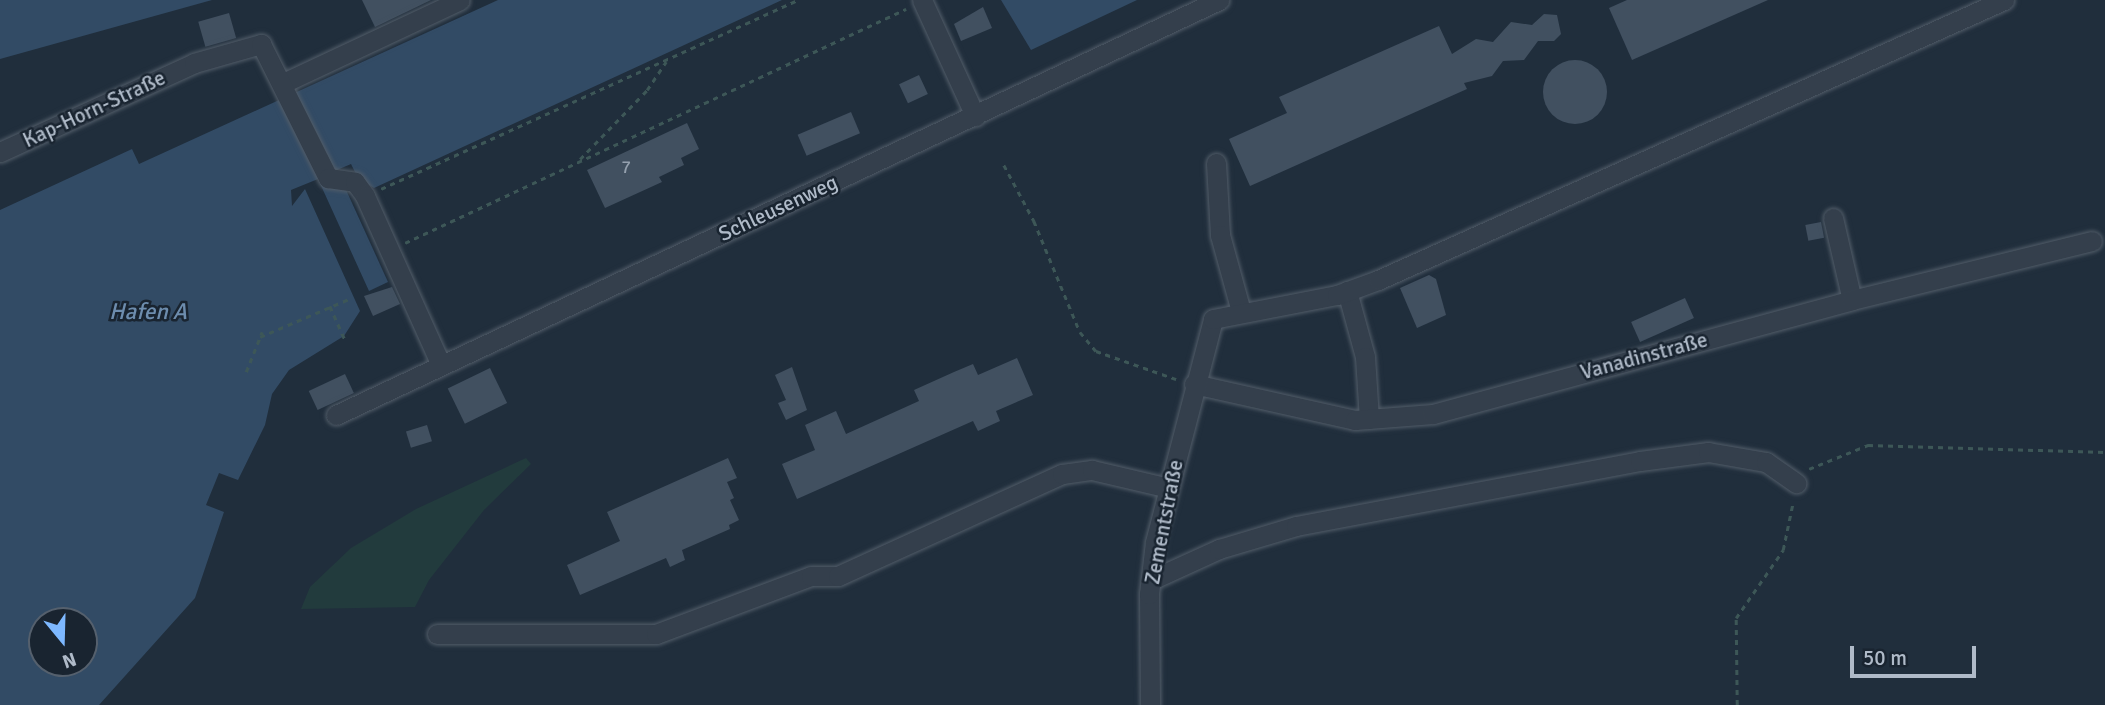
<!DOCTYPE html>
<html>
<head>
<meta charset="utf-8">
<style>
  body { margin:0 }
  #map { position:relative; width:2105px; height:705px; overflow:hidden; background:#202e3c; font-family:Signika,sans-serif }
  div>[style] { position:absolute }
  .green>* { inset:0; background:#223b3d }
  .water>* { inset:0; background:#324b65 }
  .building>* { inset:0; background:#415060; transform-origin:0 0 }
  .round { border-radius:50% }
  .path>* { height:2.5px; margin-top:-1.25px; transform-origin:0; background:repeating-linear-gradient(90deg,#3d5757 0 5px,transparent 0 10px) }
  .roads { filter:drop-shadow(0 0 2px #525d69) drop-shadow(0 0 2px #525d69) }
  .minor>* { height:19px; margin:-9.5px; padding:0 9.5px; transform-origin:9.5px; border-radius:9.5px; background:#343f4c }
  span { translate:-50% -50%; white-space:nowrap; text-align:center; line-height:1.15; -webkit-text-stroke:5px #192430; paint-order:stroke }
  .number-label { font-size:18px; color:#94a0ae }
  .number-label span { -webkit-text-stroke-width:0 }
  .street-label { font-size:21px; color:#afbac8 }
  .water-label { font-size:23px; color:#6d8dae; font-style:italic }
  .north { position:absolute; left:28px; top:607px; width:70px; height:70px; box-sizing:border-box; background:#192430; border:2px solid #55606d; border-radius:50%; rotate:161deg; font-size:19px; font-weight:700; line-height:28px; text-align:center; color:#afbac8 }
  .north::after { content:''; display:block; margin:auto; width:24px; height:32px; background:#7db8ff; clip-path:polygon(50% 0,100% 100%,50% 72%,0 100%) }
  .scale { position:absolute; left:1850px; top:646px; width:126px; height:32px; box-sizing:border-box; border:4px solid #afbac8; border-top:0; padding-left:9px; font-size:21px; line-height:24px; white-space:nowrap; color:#afbac8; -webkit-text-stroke:5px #192430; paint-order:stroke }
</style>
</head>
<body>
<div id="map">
  <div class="green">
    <i style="clip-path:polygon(526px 458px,531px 464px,484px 510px,429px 580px,415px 607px,301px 609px,310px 587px,351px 548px,416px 509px)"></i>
  </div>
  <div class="water">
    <i style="clip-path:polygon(0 0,212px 0,0 59px)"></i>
    <i style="clip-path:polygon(evenodd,498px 0,782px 0,374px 188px,358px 178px,351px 164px,337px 170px,388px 282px,369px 291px,318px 179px,291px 190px,292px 206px,305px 189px,360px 311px,344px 336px,289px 370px,272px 394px,265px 425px,238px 480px,219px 473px,206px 505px,224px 512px,195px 598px,99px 705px,0 705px,0 210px,132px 149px,139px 164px,498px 0,42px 621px,84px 621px,84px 663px,42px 663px,42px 621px)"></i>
    <i style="clip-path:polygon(1001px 0,1137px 0,1031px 50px)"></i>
  </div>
  <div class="building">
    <i style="clip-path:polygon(362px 0,431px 0,375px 27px)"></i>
    <i style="clip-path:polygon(1627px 0,1768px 0,1632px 60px,1609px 8px)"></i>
    <i style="clip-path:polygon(983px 7px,992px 28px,961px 41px,954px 24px)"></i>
    <i style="left:229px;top:13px;width:26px;height:32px;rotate:74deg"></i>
    <i style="clip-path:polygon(1544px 14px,1557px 15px,1561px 34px,1554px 41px,1538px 41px,1524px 60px,1503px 61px,1492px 76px,1464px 83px,1467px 89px,1250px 186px,1229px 139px,1287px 113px,1279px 97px,1439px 26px,1452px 54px,1476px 39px,1493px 42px,1511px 22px,1532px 25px)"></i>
    <i class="round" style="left:1543px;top:60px;width:64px;height:64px"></i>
    <i style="left:919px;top:75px;width:21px;height:22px;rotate:65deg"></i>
    <i style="left:851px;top:112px;width:23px;height:58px;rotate:67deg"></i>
    <i style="clip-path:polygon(687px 123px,699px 149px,681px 158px,684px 165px,659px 177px,662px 182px,605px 208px,587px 170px)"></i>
    <i style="left:1821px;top:222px;width:16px;height:16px;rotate:79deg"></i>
    <i style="clip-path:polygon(1429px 275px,1436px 279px,1446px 315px,1417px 328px,1400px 288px)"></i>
    <i style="clip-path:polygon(392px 287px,400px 304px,373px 316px,364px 296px)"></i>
    <i style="left:1685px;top:298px;width:22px;height:59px;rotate:66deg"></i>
    <i style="clip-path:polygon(1017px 358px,1033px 395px,996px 411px,1000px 421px,978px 431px,973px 421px,797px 499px,782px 464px,815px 450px,805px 425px,836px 411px,846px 434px,919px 401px,914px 390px,954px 372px,973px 364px,978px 375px)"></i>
    <i style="clip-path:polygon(792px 367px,807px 410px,786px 420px,778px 403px,786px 400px,775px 375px)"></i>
    <i style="left:490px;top:368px;width:39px;height:47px;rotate:64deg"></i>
    <i style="left:345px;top:374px;width:21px;height:40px;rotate:65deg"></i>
    <i style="left:427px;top:425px;width:17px;height:22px;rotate:73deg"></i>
    <i style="clip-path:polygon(728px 458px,737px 478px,727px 482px,734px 498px,730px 500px,739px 520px,729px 525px,730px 529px,682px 550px,685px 560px,670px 567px,666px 558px,580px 595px,567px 565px,620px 541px,607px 512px)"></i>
  </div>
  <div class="path">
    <i style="left:580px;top:159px;width:96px;rotate:-45.8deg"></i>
    <i style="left:647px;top:90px;width:34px;rotate:-56deg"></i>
    <i style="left:1004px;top:165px;width:64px;rotate:61.8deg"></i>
    <i style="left:1034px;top:221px;width:120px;rotate:67.5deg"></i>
    <i style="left:1080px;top:332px;width:25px;rotate:50deg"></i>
    <i style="left:1096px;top:351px;width:85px;rotate:19.3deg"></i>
    <i style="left:381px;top:189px;width:458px;rotate:-24.4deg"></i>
    <i style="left:405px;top:243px;width:553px;rotate:-25.04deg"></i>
    <i style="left:330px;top:306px;width:37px;rotate:66deg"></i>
    <i style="left:260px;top:337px;width:97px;rotate:-23.1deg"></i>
    <i style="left:246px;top:372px;width:43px;rotate:-68.2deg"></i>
    <i style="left:1809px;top:469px;width:64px;rotate:-22.1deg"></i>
    <i style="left:1868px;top:445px;width:237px;rotate:1.7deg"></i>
    <i style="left:1737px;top:705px;width:87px;rotate:-90.7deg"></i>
    <i style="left:1736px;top:618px;width:83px;rotate:-55.3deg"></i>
    <i style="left:1783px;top:550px;width:49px;rotate:-78.2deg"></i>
  </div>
  <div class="roads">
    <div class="minor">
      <i style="left:922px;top:0;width:128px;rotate:65.4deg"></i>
      <i style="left:283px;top:83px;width:195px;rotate:-25.1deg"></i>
      <i style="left:0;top:152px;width:213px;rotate:-24.6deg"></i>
      <i style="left:194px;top:63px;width:70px;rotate:-15.8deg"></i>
      <i style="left:261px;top:44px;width:150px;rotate:63.4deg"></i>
      <i style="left:328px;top:178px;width:27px;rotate:8deg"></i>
      <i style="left:355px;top:182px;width:17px;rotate:54deg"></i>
      <i style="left:365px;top:196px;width:185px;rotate:65.8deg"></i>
      <i style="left:1216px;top:163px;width:72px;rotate:86.8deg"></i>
      <i style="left:1220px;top:235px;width:79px;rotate:74.6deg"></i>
      <i style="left:1833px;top:218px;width:84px;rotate:77deg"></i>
      <i style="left:1347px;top:291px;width:68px;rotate:74.7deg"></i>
      <i style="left:1365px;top:357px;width:62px;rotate:86.3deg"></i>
      <i style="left:1194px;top:384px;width:165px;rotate:12.6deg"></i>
      <i style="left:1355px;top:420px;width:78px;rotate:-4.4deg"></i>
      <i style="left:1433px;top:414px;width:434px;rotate:-15.2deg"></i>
      <i style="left:1852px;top:300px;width:247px;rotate:-13.8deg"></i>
      <i style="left:336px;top:415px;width:976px;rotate:-25.17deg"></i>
      <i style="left:1151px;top:580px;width:75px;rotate:-24.5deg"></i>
      <i style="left:1219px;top:549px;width:80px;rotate:-16.6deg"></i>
      <i style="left:1296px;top:526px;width:350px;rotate:-10.7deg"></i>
      <i style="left:1640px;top:461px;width:69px;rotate:-7.5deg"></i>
      <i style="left:1708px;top:452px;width:59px;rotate:9.8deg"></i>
      <i style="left:1766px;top:462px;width:37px;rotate:35deg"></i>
      <i style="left:437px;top:634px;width:219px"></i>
      <i style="left:656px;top:634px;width:165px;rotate:-20.5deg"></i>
      <i style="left:811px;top:576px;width:27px"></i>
      <i style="left:838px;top:576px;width:246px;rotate:-24.5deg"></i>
      <i style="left:1062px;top:474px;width:30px;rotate:-8deg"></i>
      <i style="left:1092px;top:470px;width:79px;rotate:13.2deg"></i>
      <i style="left:1150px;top:705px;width:111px;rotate:-90.5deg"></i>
      <i style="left:1149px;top:594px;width:52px;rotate:-83.4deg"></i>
      <i style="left:1155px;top:542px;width:230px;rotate:-75.4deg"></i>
      <i style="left:1213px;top:319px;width:126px;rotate:-11deg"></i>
      <i style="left:1337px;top:295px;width:44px;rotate:-20.1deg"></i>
      <i style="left:1378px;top:280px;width:686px;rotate:-24.1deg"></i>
    </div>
  </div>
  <div class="number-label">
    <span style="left:626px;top:167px">7</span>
  </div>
  <div class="street-label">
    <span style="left:94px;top:109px;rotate:-25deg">Kap-Horn-Straße</span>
    <span style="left:778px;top:208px;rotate:-25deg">Schleusenweg</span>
    <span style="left:1644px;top:356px;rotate:-15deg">Vanadinstraße</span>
    <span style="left:1164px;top:522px;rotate:-79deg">Zementstraße</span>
  </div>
  <div class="water-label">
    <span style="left:148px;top:312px">Hafen A</span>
  </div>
  <div class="north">N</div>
  <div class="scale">50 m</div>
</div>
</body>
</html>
